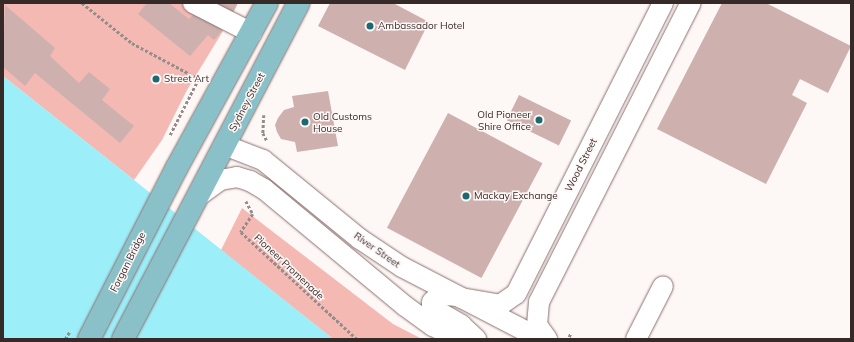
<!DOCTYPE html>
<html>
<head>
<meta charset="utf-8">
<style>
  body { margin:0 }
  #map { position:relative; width:854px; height:342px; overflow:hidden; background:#fdf7f6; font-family:Mulish,sans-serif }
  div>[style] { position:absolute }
  .green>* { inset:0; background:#f5b9b3 }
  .water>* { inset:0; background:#9ceef9 }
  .building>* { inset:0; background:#ceb1ae; transform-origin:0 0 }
  .path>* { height:2.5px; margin-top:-1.25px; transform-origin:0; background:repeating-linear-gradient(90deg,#958c8b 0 3px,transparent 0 5px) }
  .roads { filter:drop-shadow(0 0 1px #8b706e) drop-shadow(0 0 1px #8b706e) }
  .minor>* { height:20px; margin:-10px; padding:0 10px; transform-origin:10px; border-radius:10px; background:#fff }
  .major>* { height:22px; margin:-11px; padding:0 11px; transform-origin:11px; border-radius:11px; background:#8ac0c7 }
  .dots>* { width:11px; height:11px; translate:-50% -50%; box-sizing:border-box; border:2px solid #fdf7f6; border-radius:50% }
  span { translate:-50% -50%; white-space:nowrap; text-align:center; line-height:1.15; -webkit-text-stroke:3px #fdf7f6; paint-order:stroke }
  .poi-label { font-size:10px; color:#362a29 }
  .left { translate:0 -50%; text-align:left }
  .right { translate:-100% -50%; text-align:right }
  .street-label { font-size:10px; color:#362a29 }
  .frame { position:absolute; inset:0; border:4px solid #362a29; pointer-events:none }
</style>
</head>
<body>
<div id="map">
  <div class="green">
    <i style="clip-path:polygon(3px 3px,183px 3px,226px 26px,187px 90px,162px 140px,134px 180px,3px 76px)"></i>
    <i style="clip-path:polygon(242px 208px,393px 324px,422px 339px,333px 339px,221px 250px)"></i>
  </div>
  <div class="water">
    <i style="clip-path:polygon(3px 76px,134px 180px,333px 339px,3px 339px)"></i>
  </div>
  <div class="building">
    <i style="clip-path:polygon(147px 3px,169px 3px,189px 19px,198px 10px,222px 31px,214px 40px,208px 35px,190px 56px,138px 14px)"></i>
    <i style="clip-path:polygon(203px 3px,238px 3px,231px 17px)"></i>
    <i style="clip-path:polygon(330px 3px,393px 3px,429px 22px,405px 70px,318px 26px)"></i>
    <i style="clip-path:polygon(722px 3px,766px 3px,851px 46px,828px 93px,800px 79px,792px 95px,807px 103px,766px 184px,657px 129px)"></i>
    <i style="clip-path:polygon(5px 5px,55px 48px,50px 56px,79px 83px,89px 72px,110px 89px,102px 100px,134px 126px,120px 143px,35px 73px,25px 86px,3px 67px)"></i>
    <i style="clip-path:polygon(328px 91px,338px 146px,297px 152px,295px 142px,281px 139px,277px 132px,275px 125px,278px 118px,284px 110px,294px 107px,292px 96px)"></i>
    <i style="left:519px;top:95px;width:58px;height:28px;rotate:26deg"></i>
    <i style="left:448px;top:113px;width:107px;height:130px;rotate:28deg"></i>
  </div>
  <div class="path">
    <i style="left:82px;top:3px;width:64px;rotate:38.7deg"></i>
    <i style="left:132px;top:43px;width:76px;rotate:28.2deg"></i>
    <i style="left:199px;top:79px;width:64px;rotate:117deg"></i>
    <i style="left:264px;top:115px;width:18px;rotate:93deg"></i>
    <i style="left:263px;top:133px;width:9px;rotate:63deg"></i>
    <i style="left:246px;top:201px;width:15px;rotate:62deg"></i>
    <i style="left:253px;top:214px;width:22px;rotate:124deg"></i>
    <i style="left:241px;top:232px;width:158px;rotate:42.7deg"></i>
    <i style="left:569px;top:337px;width:5px;rotate:-68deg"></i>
    <i style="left:65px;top:339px;width:9px;rotate:-58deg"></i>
  </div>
  <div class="roads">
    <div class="minor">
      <i style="left:193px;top:3px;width:66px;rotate:27deg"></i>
      <i style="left:224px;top:145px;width:42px;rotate:21deg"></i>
      <i style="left:263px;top:160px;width:125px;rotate:39.2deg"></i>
      <i style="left:360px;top:239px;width:50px;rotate:33.7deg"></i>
      <i style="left:402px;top:267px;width:157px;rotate:27.4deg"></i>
      <i style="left:197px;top:197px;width:29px;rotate:-36deg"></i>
      <i style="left:220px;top:180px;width:17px;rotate:-10deg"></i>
      <i style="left:237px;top:177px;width:14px;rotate:17deg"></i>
      <i style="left:250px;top:181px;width:16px;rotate:30deg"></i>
      <i style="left:264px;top:189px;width:183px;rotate:39.7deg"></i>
      <i style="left:405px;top:306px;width:34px;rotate:36deg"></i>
      <i style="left:433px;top:326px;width:30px;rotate:26deg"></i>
      <i style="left:457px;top:296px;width:11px;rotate:-175deg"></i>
      <i style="left:446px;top:295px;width:9px;rotate:167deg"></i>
      <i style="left:437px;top:297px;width:7px;rotate:135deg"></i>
      <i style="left:432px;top:302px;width:6px;rotate:90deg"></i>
      <i style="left:432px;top:308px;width:34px;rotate:30deg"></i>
      <i style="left:461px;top:325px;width:21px;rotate:43deg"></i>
      <i style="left:461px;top:298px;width:40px;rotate:10deg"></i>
      <i style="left:500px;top:305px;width:19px;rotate:-35deg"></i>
      <i style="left:516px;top:294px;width:326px;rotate:-63.2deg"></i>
      <i style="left:547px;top:339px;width:17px;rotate:-126deg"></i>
      <i style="left:537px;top:325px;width:23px;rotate:-85deg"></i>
      <i style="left:539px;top:302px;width:335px;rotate:-63.1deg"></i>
      <i style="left:636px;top:339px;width:59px;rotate:-63deg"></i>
    </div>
    <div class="major">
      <i style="left:89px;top:339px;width:191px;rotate:-62.9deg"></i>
      <i style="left:176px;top:169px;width:189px;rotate:-61.3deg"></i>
      <i style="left:123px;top:339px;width:379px;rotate:-62.4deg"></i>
    </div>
  </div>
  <div class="dots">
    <i style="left:370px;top:26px;background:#1d6972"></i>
    <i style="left:156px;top:79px;background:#1d6972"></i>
    <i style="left:539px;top:120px;background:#1d6972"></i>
    <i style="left:305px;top:122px;background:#1d6972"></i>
    <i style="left:466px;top:196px;background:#1d6972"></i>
  </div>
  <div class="poi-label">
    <span class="left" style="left:378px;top:26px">Ambassador Hotel</span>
    <span class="left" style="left:164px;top:79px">Street Art</span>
    <span class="right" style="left:531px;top:120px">Old Pioneer<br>Shire Office</span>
    <span class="left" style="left:313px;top:122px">Old Customs<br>House</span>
    <span class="left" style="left:474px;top:196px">Mackay Exchange</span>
  </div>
  <div class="street-label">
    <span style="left:247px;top:102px;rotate:-62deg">Sydney Street</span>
    <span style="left:581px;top:165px;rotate:-63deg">Wood Street</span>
    <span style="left:377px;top:250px;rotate:35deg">River Street</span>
    <span style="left:128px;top:262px;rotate:-63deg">Forgan Bridge</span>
    <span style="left:289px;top:267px;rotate:43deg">Pioneer Promenade</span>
  </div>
  <div class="frame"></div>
</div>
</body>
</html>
